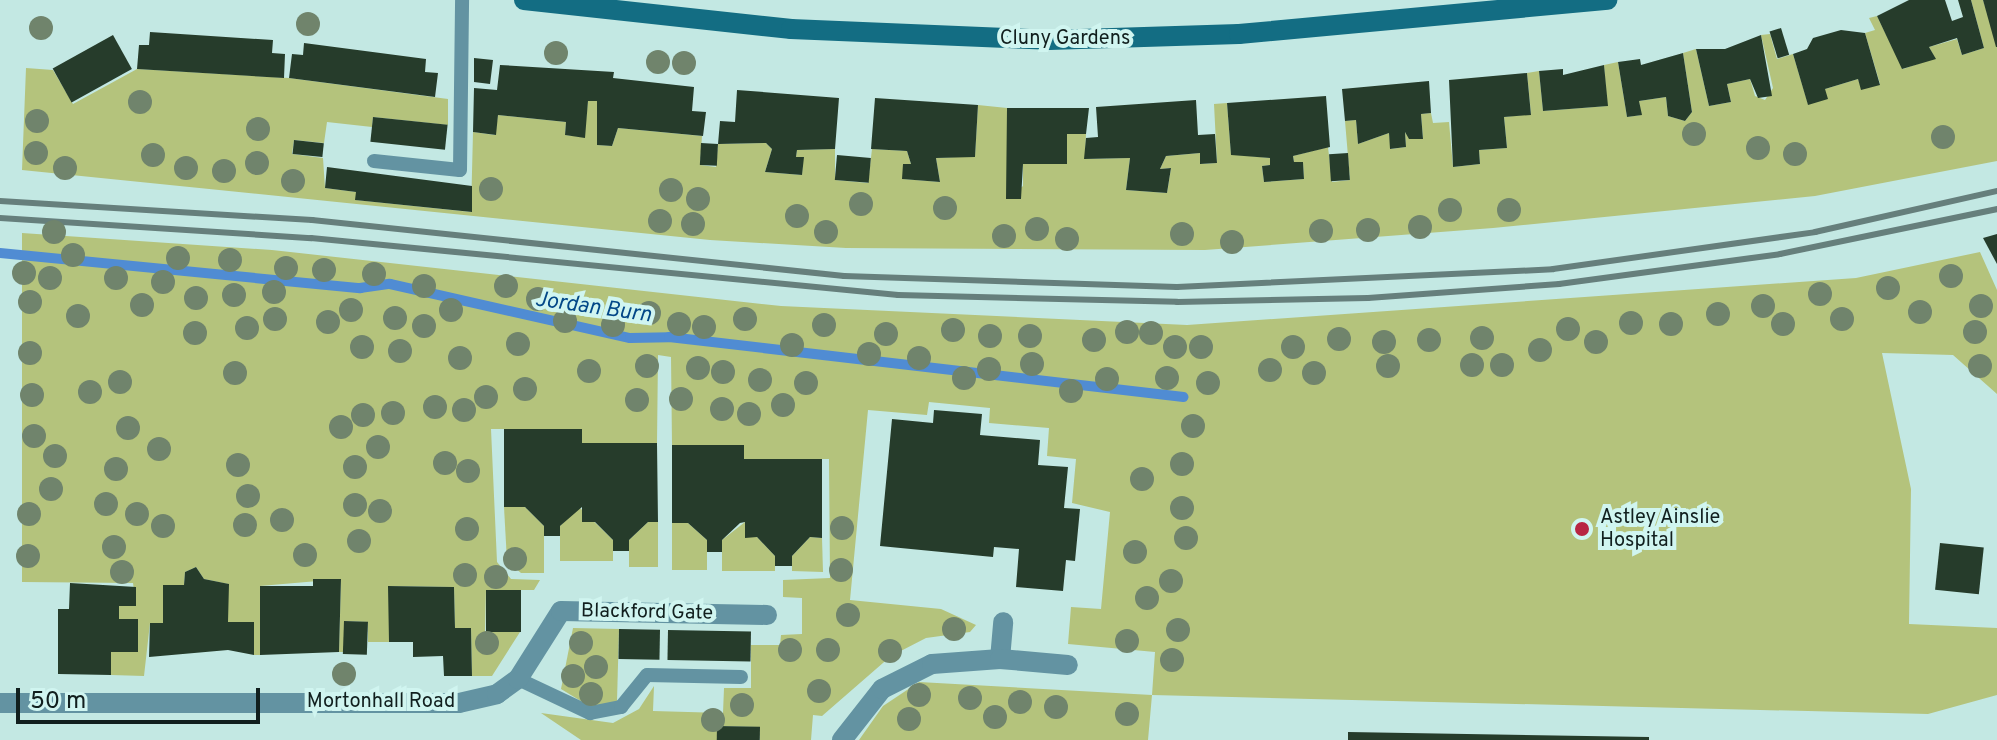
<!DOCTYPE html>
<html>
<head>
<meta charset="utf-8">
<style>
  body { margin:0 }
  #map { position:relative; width:1997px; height:740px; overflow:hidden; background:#c3e8e3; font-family:Overpass,sans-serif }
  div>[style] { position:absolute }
  .green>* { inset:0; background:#b4c37c }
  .stream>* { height:10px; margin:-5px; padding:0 5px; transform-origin:5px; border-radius:5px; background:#508cd3 }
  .building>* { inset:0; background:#263c2b; transform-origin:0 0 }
  .lane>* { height:14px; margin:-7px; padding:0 7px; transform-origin:7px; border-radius:7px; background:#6393a2 }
  .street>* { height:20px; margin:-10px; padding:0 10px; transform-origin:10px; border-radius:10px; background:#6393a2 }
  .secondary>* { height:20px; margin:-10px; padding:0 10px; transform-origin:10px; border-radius:10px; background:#136d83 }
  .rail>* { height:6px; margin:-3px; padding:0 3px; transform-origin:3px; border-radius:3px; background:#667f7c }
  .trees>* { width:24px; height:24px; margin:-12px; border-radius:50%; background:#70846c }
  .dots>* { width:22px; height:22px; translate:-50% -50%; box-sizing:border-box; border:4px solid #d0f5f0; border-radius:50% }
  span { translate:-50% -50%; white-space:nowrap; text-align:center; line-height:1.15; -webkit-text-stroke:8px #d0f5f0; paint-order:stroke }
  .street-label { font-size:20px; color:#111f1e }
  .poi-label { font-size:20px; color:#111f1e }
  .left { translate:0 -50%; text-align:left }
  .water-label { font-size:22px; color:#024787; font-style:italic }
  .scale { position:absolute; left:16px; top:688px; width:244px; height:36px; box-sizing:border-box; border:4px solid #111f1e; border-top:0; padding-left:10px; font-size:24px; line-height:28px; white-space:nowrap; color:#111f1e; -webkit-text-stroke:6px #d0f5f0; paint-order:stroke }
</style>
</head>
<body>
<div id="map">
  <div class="green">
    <i style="clip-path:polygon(1971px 0,1983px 0,1997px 42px,1997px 161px,1815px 196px,1493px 228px,1205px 250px,846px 248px,710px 240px,22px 170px,26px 68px,53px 70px,73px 104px,137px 69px,289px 78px,448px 99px,448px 125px,373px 117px,372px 127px,327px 122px,324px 143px,294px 140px,292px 154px,323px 158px,325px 188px,356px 192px,356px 200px,471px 212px,473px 132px,495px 135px,498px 115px,566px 122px,565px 135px,584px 137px,588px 101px,597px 101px,597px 145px,612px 146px,618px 128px,702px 136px,700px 165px,716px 167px,718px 144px,766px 143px,772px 149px,765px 172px,802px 175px,803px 158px,796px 157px,797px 150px,835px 149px,835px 180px,868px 183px,872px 149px,907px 151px,911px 164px,903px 164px,903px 179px,940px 182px,936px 158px,975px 156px,978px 105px,1007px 108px,1007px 199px,1023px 186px,1023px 164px,1067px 164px,1067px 134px,1086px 134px,1085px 159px,1130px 158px,1126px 190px,1167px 193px,1171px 168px,1160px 169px,1166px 156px,1200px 153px,1201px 164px,1217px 163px,1214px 104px,1227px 103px,1231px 154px,1270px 158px,1270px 165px,1262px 166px,1264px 182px,1304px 179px,1303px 162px,1294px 162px,1293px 156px,1328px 147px,1332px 182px,1350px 180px,1345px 121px,1356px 120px,1358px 144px,1389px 133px,1391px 149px,1406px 147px,1405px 132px,1410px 139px,1423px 139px,1421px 114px,1431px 113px,1433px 123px,1449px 122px,1453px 167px,1480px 164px,1479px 150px,1507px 148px,1504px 117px,1531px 114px,1527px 73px,1539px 71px,1543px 111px,1607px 106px,1604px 65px,1618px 62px,1627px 117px,1641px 115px,1639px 101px,1666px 97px,1668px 116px,1685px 121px,1692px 112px,1683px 53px,1696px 49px,1709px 106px,1731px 102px,1727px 84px,1750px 79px,1755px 96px,1765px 100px,1773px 88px,1761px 35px,1770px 34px,1777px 59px,1793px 54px,1808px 104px,1825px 89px,1858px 79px,1862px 89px,1880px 84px,1865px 33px,1875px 30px,1869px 18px,1877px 16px,1903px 69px,1935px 58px,1929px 47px,1957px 39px,1962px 55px,1984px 48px)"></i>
    <i style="clip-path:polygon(22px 233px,272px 250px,781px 306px,1187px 325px,1856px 278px,1980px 252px,1997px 290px,1997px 394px,1953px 355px,1882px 353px,1911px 489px,1909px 624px,1997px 628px,1997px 695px,1928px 714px,1152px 695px,1148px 740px,859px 740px,883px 706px,919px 682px,1152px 695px,1155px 652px,1068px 644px,1071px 607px,1101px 609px,1110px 512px,1072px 503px,1076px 459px,1047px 456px,1049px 428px,989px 423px,990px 408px,929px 402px,927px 415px,868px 410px,850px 600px,941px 609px,976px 625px,970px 632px,926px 638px,891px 656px,822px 716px,813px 715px,811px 740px,760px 740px,759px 727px,718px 726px,717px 740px,581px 740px,541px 713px,613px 723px,639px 709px,654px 686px,653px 711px,723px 713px,724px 688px,751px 688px,751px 645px,780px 645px,781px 635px,802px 634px,802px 598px,783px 597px,783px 580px,830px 578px,829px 459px,744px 459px,744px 445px,672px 445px,671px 357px,658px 355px,657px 443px,582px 443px,582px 429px,491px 429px,497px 562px,511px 579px,540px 580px,534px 590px,486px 590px,485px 631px,520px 632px,492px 676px,472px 676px,471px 628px,455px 628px,454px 587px,389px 586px,389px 642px,368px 642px,368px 622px,345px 621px,344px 652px,339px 652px,341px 579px,260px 586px,260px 655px,254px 655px,254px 622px,228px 622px,228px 584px,204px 579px,196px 567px,185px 572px,184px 585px,163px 585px,163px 623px,150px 623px,144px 676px,111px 675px,111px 652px,138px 652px,138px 620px,119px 619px,119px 606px,136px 606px,133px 583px,22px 582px)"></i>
    <i style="clip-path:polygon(504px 507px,525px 507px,544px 526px,544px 573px,521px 573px,507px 561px)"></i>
    <i style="clip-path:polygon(579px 507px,613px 540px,613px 561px,560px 561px,560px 526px)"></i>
    <i style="clip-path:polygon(648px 522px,658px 522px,658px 567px,629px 567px,629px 540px)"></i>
    <i style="clip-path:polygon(745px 522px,745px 537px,757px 537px,775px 556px,775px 571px,722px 571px,722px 540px)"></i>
    <i style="clip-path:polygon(672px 523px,688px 523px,707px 540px,707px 570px,672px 570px)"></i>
    <i style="clip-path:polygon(810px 537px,822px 538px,823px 572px,792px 571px,792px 556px)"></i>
    <i style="clip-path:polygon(573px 628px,619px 629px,617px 701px,594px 709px,561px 689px)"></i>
  </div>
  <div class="stream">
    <i style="left:0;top:253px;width:362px;rotate:5.6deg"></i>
    <i style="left:360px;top:288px;width:30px;rotate:-8deg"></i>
    <i style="left:390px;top:284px;width:246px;rotate:12.7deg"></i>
    <i style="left:630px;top:338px;width:39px;rotate:-1deg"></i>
    <i style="left:669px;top:337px;width:518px;rotate:6.65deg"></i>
  </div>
  <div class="building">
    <i style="clip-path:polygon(1909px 0,1945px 0,1952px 21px,1963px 17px,1958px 0,1971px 0,1984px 48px,1962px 55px,1957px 38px,1929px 47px,1936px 59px,1902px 69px,1877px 16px)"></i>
    <i style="clip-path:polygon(1983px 0,1997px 0,1997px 47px,1996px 47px)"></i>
    <i style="left:1781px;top:28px;width:28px;height:12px;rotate:73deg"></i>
    <i style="clip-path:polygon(1841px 30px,1865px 33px,1880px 85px,1861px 90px,1858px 79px,1825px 89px,1828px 99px,1808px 105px,1793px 54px,1807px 49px,1813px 38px)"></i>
    <i style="clip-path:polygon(150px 32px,273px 40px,272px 53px,285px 54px,284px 78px,137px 69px,139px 45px,149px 45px)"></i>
    <i style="left:113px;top:35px;width:39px;height:69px;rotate:61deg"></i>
    <i style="clip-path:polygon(1761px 35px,1772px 96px,1758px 98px,1750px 79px,1727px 84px,1731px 102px,1709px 106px,1696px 49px,1725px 49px)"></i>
    <i style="clip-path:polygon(304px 43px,426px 59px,425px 72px,438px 73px,435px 97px,289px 78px,292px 54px,303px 55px)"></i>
    <i style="clip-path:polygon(1683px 53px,1692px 112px,1685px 121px,1668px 116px,1666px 97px,1639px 101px,1642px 115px,1627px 117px,1618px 62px,1640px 59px,1641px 65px)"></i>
    <i style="clip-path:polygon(474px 58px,493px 60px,490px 84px,474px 82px)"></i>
    <i style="clip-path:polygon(500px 65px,614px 72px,613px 78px,694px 87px,692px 111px,706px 112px,703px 136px,618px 128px,612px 146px,597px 145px,597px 101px,588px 101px,585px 138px,565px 135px,566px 122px,498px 115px,496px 135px,473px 132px,474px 88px,497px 90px)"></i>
    <i style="clip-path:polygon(1604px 65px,1608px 106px,1543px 111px,1539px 71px,1563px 69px,1563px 75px)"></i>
    <i style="clip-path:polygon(1527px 73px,1531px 115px,1504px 117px,1507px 148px,1479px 150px,1480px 164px,1453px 167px,1449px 80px)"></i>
    <i style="clip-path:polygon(1429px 81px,1431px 113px,1421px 114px,1423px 139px,1409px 139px,1405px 132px,1406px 147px,1390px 149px,1389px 133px,1358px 144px,1356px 120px,1345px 121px,1342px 89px)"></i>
    <i style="clip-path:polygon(737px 90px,839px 98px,835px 149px,797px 150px,796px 157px,804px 157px,802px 175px,765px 172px,772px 149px,766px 143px,718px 144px,720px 121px,735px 122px)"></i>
    <i style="clip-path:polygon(1326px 96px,1330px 147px,1293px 156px,1294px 162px,1303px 162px,1304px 179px,1264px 182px,1262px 166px,1270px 165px,1270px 158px,1231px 155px,1227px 103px)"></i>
    <i style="clip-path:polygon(875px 98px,978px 105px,975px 157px,936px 158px,940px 182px,902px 179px,903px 164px,911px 164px,907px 151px,871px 149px)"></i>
    <i style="clip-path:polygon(1196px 100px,1198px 135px,1215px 134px,1217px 163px,1200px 164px,1200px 153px,1166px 156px,1160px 169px,1171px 168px,1167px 193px,1126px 190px,1130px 158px,1084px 159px,1086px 138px,1098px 137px,1096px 107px)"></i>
    <i style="clip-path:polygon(1007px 108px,1089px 108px,1086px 134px,1067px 134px,1067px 164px,1023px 164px,1021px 199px,1006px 199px)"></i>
    <i style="left:373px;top:117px;width:75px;height:25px;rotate:6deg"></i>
    <i style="left:294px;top:140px;width:30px;height:14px;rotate:6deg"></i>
    <i style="left:701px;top:143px;width:17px;height:22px;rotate:3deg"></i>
    <i style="left:1348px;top:153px;width:27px;height:19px;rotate:86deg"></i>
    <i style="left:837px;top:155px;width:34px;height:25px;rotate:5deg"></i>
    <i style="clip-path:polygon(327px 167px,472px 186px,472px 212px,355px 200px,356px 192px,325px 188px)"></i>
    <i style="clip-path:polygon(1997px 234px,1997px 264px,1983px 238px)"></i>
    <i style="clip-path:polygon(934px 410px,982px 414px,980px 435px,1040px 440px,1038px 465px,1068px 467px,1064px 508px,1080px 509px,1075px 561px,1066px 560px,1063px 591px,1016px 587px,1019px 549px,994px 547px,993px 557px,880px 546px,892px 419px,933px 423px)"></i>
    <i style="clip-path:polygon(504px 429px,582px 429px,582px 443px,657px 443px,658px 522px,648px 522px,629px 540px,629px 551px,613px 551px,613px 540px,595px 522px,582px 522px,582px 507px,560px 526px,560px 536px,544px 536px,544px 526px,525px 507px,504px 507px)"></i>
    <i style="clip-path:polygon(672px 445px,744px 445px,744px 459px,822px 459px,822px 538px,810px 537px,792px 556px,792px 566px,775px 566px,775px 556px,757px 537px,745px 538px,745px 522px,740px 523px,722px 540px,722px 552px,707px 552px,707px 540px,688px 523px,672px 523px)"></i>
    <i style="left:1940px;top:543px;width:44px;height:47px;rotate:6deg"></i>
    <i style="clip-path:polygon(196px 567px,204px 579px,229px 584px,228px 622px,254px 622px,254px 655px,228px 650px,149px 657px,150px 623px,163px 623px,163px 585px,184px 585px,185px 572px)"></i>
    <i style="clip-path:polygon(313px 579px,341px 579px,339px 652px,260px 655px,260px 586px,313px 586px)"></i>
    <i style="clip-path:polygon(70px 583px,136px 587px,136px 606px,119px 606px,119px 619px,138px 619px,138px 652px,111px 652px,111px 675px,58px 674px,58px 609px,69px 609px)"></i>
    <i style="clip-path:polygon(388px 586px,454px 587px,455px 628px,471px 628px,472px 676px,444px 676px,443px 656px,413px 657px,413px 642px,389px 642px)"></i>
    <i style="left:486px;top:590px;width:35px;height:42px"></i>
    <i style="left:344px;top:621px;width:24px;height:33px;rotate:2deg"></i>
    <i style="left:619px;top:629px;width:41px;height:30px;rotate:1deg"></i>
    <i style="left:668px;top:630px;width:83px;height:30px;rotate:1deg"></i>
    <i style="left:717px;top:726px;width:43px;height:14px;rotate:1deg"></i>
    <i style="clip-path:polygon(1348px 732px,1649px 737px,1649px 740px,1348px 740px)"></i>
  </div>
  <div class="lane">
    <i style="left:374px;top:161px;width:86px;rotate:6deg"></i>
    <i style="left:460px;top:170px;width:170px;rotate:-89.3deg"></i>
    <i style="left:518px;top:679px;width:80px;rotate:25.3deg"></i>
    <i style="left:590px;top:713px;width:32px;rotate:-11deg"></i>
    <i style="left:621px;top:707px;width:41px;rotate:-50.9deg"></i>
    <i style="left:647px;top:675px;width:94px;rotate:1.2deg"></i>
  </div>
  <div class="street">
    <i style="left:1000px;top:659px;width:37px;rotate:-85deg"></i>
    <i style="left:0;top:703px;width:459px"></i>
    <i style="left:459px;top:703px;width:39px;rotate:-13deg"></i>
    <i style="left:497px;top:694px;width:26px;rotate:-36deg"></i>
    <i style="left:518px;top:679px;width:80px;rotate:-57.7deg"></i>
    <i style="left:561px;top:611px;width:206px;rotate:1.1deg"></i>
    <i style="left:842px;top:740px;width:65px;rotate:-51.9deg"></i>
    <i style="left:882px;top:689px;width:56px;rotate:-26.6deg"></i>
    <i style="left:932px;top:664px;width:68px;rotate:-4.2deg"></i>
    <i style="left:1000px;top:659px;width:68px;rotate:5deg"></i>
  </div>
  <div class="secondary">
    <i style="left:524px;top:0;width:269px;rotate:6.2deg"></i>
    <i style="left:791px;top:29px;width:258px;rotate:2.4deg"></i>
    <i style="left:1049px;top:40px;width:190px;rotate:-1.8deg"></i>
    <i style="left:1239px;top:34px;width:370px;rotate:-5.3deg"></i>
  </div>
  <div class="rail">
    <i style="left:0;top:201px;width:313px;rotate:3.5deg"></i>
    <i style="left:312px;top:220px;width:535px;rotate:6.01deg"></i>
    <i style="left:844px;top:276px;width:333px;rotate:1.9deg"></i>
    <i style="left:1177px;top:287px;width:376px;rotate:-2.7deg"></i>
    <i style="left:1553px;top:269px;width:265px;rotate:-8deg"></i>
    <i style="left:1815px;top:232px;width:187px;rotate:-12.7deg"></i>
    <i style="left:0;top:218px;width:312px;rotate:3.7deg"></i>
    <i style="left:311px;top:238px;width:590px;rotate:5.55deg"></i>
    <i style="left:898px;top:295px;width:279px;rotate:1.4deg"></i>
    <i style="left:1177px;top:302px;width:191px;rotate:-1.2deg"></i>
    <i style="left:1368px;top:298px;width:192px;rotate:-4.2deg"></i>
    <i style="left:1559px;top:284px;width:223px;rotate:-7.7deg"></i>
    <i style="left:1780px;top:254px;width:222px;rotate:-11.7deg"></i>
  </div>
  <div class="trees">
    <i style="left:308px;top:24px"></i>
    <i style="left:41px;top:28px"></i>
    <i style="left:556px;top:53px"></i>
    <i style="left:658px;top:62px"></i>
    <i style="left:684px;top:63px"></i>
    <i style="left:140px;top:102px"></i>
    <i style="left:37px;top:121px"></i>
    <i style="left:258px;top:129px"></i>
    <i style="left:1694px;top:134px"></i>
    <i style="left:1943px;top:137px"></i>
    <i style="left:1758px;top:148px"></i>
    <i style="left:36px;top:153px"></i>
    <i style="left:1795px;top:154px"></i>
    <i style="left:153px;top:155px"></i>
    <i style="left:257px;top:163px"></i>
    <i style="left:65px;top:168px"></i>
    <i style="left:186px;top:168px"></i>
    <i style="left:224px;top:171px"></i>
    <i style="left:293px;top:181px"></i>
    <i style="left:491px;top:189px"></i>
    <i style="left:671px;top:190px"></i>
    <i style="left:698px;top:199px"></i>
    <i style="left:861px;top:204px"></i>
    <i style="left:945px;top:208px"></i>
    <i style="left:1450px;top:210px"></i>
    <i style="left:1509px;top:210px"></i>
    <i style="left:797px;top:216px"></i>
    <i style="left:660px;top:221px"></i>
    <i style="left:693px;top:224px"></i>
    <i style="left:1420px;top:227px"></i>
    <i style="left:1037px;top:229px"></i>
    <i style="left:1368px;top:230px"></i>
    <i style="left:1321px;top:231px"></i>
    <i style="left:54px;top:232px"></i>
    <i style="left:826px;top:232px"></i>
    <i style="left:1182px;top:234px"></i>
    <i style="left:1004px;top:236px"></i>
    <i style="left:1067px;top:239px"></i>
    <i style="left:1232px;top:242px"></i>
    <i style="left:73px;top:255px"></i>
    <i style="left:178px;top:258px"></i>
    <i style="left:230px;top:260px"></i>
    <i style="left:286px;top:268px"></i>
    <i style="left:324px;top:270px"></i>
    <i style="left:24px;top:273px"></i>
    <i style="left:374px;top:274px"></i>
    <i style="left:1951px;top:276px"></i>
    <i style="left:50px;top:278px"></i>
    <i style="left:116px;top:278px"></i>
    <i style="left:163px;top:282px"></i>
    <i style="left:424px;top:286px"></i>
    <i style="left:506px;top:286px"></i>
    <i style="left:1888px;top:288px"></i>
    <i style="left:274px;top:292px"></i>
    <i style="left:1820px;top:294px"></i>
    <i style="left:234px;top:295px"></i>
    <i style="left:196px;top:298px"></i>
    <i style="left:538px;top:299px"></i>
    <i style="left:30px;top:302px"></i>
    <i style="left:142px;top:305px"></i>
    <i style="left:1763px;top:306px"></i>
    <i style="left:1981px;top:306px"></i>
    <i style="left:351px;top:310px"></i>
    <i style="left:451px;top:310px"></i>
    <i style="left:1920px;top:312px"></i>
    <i style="left:649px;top:313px"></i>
    <i style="left:1718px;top:314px"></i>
    <i style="left:78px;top:316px"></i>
    <i style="left:395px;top:318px"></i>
    <i style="left:275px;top:319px"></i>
    <i style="left:745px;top:319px"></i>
    <i style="left:1842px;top:319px"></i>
    <i style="left:565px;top:321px"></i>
    <i style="left:328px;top:322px"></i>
    <i style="left:1631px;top:323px"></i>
    <i style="left:679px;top:324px"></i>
    <i style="left:1671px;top:324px"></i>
    <i style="left:1783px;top:324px"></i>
    <i style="left:613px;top:325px"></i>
    <i style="left:824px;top:325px"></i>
    <i style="left:424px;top:326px"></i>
    <i style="left:704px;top:327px"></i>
    <i style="left:247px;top:328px"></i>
    <i style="left:1568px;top:329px"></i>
    <i style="left:953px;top:330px"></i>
    <i style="left:1127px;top:332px"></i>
    <i style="left:1975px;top:332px"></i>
    <i style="left:195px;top:333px"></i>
    <i style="left:1151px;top:333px"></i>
    <i style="left:886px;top:334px"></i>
    <i style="left:990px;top:336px"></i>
    <i style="left:1030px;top:336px"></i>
    <i style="left:1482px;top:338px"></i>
    <i style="left:1339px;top:339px"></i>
    <i style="left:1094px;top:340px"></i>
    <i style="left:1429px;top:340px"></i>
    <i style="left:1384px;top:342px"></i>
    <i style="left:1596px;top:342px"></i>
    <i style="left:518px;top:344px"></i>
    <i style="left:792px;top:345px"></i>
    <i style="left:362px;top:347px"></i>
    <i style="left:1175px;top:347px"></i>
    <i style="left:1201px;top:347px"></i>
    <i style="left:1293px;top:347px"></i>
    <i style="left:1540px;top:350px"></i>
    <i style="left:400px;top:351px"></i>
    <i style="left:30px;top:353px"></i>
    <i style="left:869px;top:354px"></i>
    <i style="left:460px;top:358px"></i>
    <i style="left:919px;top:358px"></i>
    <i style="left:1032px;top:364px"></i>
    <i style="left:1472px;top:365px"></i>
    <i style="left:1502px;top:365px"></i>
    <i style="left:647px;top:366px"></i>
    <i style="left:1388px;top:366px"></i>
    <i style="left:1980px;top:366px"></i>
    <i style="left:698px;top:368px"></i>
    <i style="left:989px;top:369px"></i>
    <i style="left:1270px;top:370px"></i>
    <i style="left:589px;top:371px"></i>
    <i style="left:723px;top:372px"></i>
    <i style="left:235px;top:373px"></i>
    <i style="left:1314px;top:373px"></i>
    <i style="left:964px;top:378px"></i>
    <i style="left:1167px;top:378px"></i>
    <i style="left:1107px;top:379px"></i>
    <i style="left:760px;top:380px"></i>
    <i style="left:120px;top:382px"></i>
    <i style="left:806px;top:383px"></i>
    <i style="left:1208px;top:383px"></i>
    <i style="left:525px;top:389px"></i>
    <i style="left:1071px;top:391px"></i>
    <i style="left:90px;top:392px"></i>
    <i style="left:32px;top:395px"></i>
    <i style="left:486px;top:397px"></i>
    <i style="left:681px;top:399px"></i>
    <i style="left:637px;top:400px"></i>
    <i style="left:783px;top:405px"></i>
    <i style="left:435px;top:407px"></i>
    <i style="left:722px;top:409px"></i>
    <i style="left:464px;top:410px"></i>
    <i style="left:393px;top:413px"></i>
    <i style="left:749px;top:414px"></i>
    <i style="left:363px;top:415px"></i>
    <i style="left:1193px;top:426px"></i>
    <i style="left:341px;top:427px"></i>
    <i style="left:128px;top:428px"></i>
    <i style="left:34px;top:436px"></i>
    <i style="left:378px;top:447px"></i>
    <i style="left:159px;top:449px"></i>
    <i style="left:55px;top:456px"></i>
    <i style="left:445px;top:463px"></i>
    <i style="left:1182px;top:464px"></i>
    <i style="left:238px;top:465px"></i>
    <i style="left:355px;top:467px"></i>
    <i style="left:116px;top:469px"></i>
    <i style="left:468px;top:471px"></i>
    <i style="left:1142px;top:479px"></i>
    <i style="left:51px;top:489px"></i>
    <i style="left:248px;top:496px"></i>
    <i style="left:106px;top:504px"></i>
    <i style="left:355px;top:505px"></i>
    <i style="left:1182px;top:508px"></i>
    <i style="left:380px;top:511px"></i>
    <i style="left:29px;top:514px"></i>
    <i style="left:137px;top:514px"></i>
    <i style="left:282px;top:520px"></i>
    <i style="left:245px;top:525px"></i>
    <i style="left:163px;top:526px"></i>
    <i style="left:842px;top:528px"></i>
    <i style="left:467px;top:529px"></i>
    <i style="left:1186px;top:538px"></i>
    <i style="left:359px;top:541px"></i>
    <i style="left:114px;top:547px"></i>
    <i style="left:1135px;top:552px"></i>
    <i style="left:305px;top:555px"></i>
    <i style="left:28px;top:556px"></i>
    <i style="left:515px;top:559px"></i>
    <i style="left:841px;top:570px"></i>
    <i style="left:122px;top:572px"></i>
    <i style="left:465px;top:575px"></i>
    <i style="left:496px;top:577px"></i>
    <i style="left:1171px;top:581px"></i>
    <i style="left:1147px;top:598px"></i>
    <i style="left:848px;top:615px"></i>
    <i style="left:954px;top:629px"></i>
    <i style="left:1178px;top:630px"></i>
    <i style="left:1127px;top:641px"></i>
    <i style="left:487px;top:643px"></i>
    <i style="left:581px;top:643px"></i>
    <i style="left:790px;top:650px"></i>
    <i style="left:828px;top:650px"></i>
    <i style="left:890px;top:651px"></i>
    <i style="left:1172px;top:660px"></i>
    <i style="left:596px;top:667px"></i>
    <i style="left:344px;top:674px"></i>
    <i style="left:573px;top:676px"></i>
    <i style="left:819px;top:691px"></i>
    <i style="left:591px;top:694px"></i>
    <i style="left:919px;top:695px"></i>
    <i style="left:970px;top:698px"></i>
    <i style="left:1020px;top:702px"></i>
    <i style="left:742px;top:705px"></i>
    <i style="left:1056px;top:707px"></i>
    <i style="left:1127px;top:714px"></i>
    <i style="left:995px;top:717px"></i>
    <i style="left:909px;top:719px"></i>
    <i style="left:713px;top:720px"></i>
  </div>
  <div class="dots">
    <i style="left:1582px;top:529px;background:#b82642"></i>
  </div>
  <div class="street-label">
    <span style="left:1065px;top:39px">Cluny Gardens</span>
    <span style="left:647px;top:613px;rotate:1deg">Blackford Gate</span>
    <span style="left:381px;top:702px">Mortonhall Road</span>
  </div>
  <div class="poi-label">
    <span class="left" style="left:1600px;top:530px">Astley Ainslie<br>Hospital</span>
  </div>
  <div class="water-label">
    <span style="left:593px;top:308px;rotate:8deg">Jordan Burn</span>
  </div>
  <div class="scale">50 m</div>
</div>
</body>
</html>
